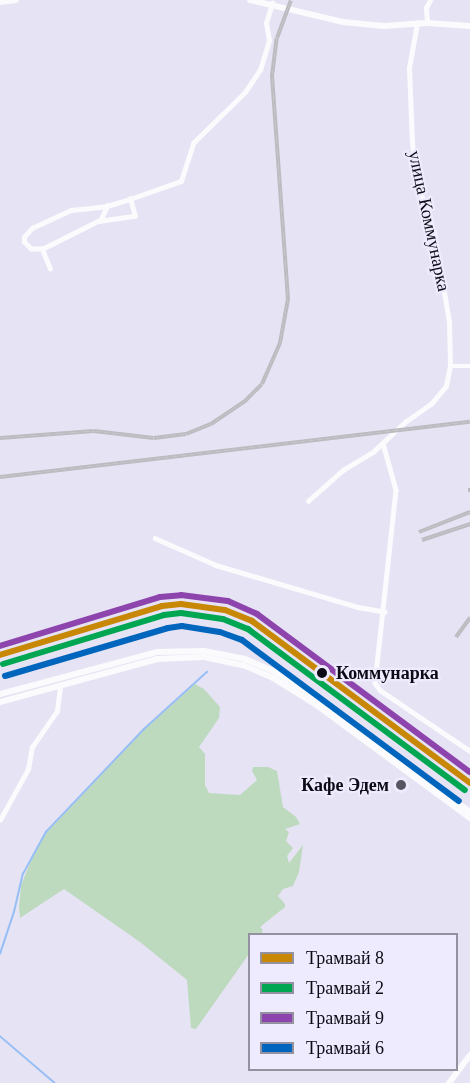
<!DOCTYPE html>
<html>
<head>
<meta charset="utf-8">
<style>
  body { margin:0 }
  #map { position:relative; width:470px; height:1083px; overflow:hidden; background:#e6e3f4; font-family:Georgia,serif }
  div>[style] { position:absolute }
  .green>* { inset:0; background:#bddabf }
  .stream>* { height:1.5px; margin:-0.75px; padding:0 0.75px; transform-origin:0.75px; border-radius:0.75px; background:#97bff6 }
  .street>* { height:4.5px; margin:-2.25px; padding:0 2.25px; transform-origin:2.25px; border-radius:2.25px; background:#fbfbfd }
  .secondary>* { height:6px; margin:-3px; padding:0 3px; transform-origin:3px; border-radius:3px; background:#fbfbfd }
  .rail>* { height:4px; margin-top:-2px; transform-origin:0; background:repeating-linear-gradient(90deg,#eeebfe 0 4.5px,#bcbbc0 0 9px); box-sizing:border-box; border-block:2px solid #bcbbc0 }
  .tram-1>* { height:6px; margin:-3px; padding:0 3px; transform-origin:3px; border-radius:3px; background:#c88704 }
  .tram-2>* { height:6px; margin:-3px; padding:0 3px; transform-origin:3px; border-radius:3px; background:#00a651 }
  .tram-3>* { height:6px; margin:-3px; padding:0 3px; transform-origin:3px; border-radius:3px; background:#8e44ad }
  .tram-4>* { height:6px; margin:-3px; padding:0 3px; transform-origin:3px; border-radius:3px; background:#0065bd }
  .dots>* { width:16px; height:16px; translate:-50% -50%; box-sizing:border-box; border:3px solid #eeebfe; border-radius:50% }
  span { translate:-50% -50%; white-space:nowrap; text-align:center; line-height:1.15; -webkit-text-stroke:4.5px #eeebfe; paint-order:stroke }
  .street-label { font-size:18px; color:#0c0a14 }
  .stop-label { font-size:18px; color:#0c0a14; font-weight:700 }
  .left { translate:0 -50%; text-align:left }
  .poi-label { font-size:18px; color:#0c0a14; font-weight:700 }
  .right { translate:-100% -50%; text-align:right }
  .legend { position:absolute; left:248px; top:933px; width:210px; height:138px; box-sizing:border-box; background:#eeebfe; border:2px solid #9491a0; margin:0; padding:8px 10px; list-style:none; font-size:18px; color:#0c0a14 }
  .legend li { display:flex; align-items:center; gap:12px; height:30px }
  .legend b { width:30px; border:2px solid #9491a0 }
</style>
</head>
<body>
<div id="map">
  <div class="green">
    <i style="clip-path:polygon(195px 684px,204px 689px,220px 707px,219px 718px,199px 747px,205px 754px,205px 785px,209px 793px,240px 795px,257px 780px,252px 771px,253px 767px,268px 767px,277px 771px,283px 807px,296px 817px,300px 824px,285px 829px,289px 832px,286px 841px,293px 848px,287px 856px,289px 863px,303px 845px,299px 872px,293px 886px,283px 889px,278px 896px,285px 904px,285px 907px,260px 927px,263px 930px,261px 934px,249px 934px,249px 954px,196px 1029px,191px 1028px,187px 980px,140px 942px,64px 889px,20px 918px,19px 907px,21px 885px,35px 851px,45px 834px,145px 729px)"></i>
  </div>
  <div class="stream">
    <i style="left:0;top:954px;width:44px;rotate:-71.6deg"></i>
    <i style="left:14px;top:912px;width:39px;rotate:-77deg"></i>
    <i style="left:23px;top:874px;width:48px;rotate:-61.3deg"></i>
    <i style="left:46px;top:832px;width:142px;rotate:-46.4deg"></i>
    <i style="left:144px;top:729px;width:85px;rotate:-42.1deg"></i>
    <i style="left:0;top:1036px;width:72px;rotate:40.5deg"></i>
  </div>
  <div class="street">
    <i style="left:427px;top:23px;width:15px;rotate:-94deg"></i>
    <i style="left:426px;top:8px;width:9px;rotate:-63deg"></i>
    <i style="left:100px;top:221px;width:17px;rotate:-65deg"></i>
    <i style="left:42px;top:249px;width:11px;rotate:180deg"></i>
    <i style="left:31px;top:249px;width:10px;rotate:-135deg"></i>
    <i style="left:24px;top:242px;width:5px;rotate:-90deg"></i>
    <i style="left:24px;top:237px;width:12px;rotate:-48deg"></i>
    <i style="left:32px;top:228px;width:43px;rotate:-24.8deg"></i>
    <i style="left:71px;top:210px;width:36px;rotate:-6deg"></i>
    <i style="left:107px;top:206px;width:24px;rotate:-17deg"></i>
    <i style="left:50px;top:269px;width:22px;rotate:-112deg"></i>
    <i style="left:42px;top:249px;width:63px;rotate:-26.6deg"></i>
    <i style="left:98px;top:221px;width:37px;rotate:-8deg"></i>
    <i style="left:135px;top:216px;width:18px;rotate:-106deg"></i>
    <i style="left:130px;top:199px;width:54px;rotate:-19.4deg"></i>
    <i style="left:181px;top:181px;width:40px;rotate:-72deg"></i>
    <i style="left:193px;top:143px;width:73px;rotate:-44.4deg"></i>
    <i style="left:245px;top:92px;width:27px;rotate:-56deg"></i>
    <i style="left:260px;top:70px;width:31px;rotate:-73deg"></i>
    <i style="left:269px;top:40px;width:17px;rotate:-100deg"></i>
    <i style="left:266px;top:23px;width:21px;rotate:-73deg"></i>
    <i style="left:450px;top:366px;width:20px"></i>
    <i style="left:383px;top:443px;width:49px;rotate:74.5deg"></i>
    <i style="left:396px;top:490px;width:194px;rotate:96.2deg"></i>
    <i style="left:375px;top:683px;width:9px;rotate:54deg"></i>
    <i style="left:380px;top:690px;width:109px;rotate:34.1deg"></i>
    <i style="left:308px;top:501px;width:47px;rotate:-41.5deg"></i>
    <i style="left:343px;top:470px;width:35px;rotate:-31deg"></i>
    <i style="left:373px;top:452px;width:44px;rotate:-43.2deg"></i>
    <i style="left:405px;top:422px;width:32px;rotate:-35deg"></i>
    <i style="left:431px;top:404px;width:23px;rotate:-50deg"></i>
    <i style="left:446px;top:386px;width:20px;rotate:-79deg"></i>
    <i style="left:450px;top:366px;width:44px;rotate:-91.3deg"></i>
    <i style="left:449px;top:322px;width:90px;rotate:-99.6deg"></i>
    <i style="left:434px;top:233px;width:53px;rotate:-108.8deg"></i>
    <i style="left:417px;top:183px;width:40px;rotate:-97.1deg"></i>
    <i style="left:412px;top:143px;width:75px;rotate:-92.3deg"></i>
    <i style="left:409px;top:68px;width:46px;rotate:-79.9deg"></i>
    <i style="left:155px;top:538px;width:67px;rotate:23.9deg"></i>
    <i style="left:216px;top:565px;width:148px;rotate:16.5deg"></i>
    <i style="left:358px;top:607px;width:27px;rotate:10deg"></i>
    <i style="left:0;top:820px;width:58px;rotate:-61.2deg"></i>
    <i style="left:28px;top:769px;width:22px;rotate:-80deg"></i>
    <i style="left:32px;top:747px;width:44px;rotate:-55.2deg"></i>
    <i style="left:57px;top:711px;width:26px;rotate:-83deg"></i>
  </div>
  <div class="secondary">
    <i style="left:250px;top:0;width:96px;rotate:13.3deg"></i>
    <i style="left:343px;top:22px;width:41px;rotate:5.6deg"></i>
    <i style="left:384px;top:26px;width:43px;rotate:-4deg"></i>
    <i style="left:427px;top:23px;width:43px;rotate:4deg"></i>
    <i style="left:0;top:2px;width:16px;rotate:-7deg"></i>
    <i style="left:0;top:694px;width:163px;rotate:-15deg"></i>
    <i style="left:157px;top:652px;width:47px;rotate:-1.2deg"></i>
    <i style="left:204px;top:651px;width:42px;rotate:11deg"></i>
    <i style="left:245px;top:659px;width:33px;rotate:23deg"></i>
    <i style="left:275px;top:672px;width:51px;rotate:33.1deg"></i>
    <i style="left:318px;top:700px;width:189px;rotate:36.4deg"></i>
    <i style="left:0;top:702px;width:163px;rotate:-15.3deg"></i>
    <i style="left:157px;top:659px;width:47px;rotate:-2.4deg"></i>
    <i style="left:204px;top:657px;width:40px;rotate:12deg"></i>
    <i style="left:243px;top:665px;width:33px;rotate:23deg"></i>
    <i style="left:273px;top:678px;width:53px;rotate:31.9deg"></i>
    <i style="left:318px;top:706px;width:189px;rotate:36.4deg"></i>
    <i style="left:449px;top:1083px;width:35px;rotate:-53deg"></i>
  </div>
  <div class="rail">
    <i style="left:0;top:438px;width:94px;rotate:-4.3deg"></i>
    <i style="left:94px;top:431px;width:60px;rotate:6.7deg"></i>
    <i style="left:154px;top:438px;width:32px;rotate:-7deg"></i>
    <i style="left:186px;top:434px;width:27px;rotate:-22deg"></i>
    <i style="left:211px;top:424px;width:40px;rotate:-34deg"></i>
    <i style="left:244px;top:402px;width:25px;rotate:-45deg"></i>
    <i style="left:262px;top:384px;width:45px;rotate:-66.3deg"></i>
    <i style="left:280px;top:343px;width:45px;rotate:-79.7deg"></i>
    <i style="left:288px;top:299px;width:224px;rotate:-94.1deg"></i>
    <i style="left:272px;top:76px;width:38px;rotate:-83deg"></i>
    <i style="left:277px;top:38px;width:40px;rotate:-69.8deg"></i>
    <i style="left:0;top:477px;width:473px;rotate:-6.7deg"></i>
    <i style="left:468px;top:490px;width:2px"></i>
    <i style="left:419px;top:532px;width:55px;rotate:-21.4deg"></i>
    <i style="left:422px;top:540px;width:51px;rotate:-18.4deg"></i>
    <i style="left:456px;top:637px;width:24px;rotate:-54deg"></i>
  </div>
  <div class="tram-1">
    <i style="left:0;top:655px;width:169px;rotate:-16.8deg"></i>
    <i style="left:162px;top:606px;width:19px;rotate:-6deg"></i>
    <i style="left:181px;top:604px;width:44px;rotate:7.8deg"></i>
    <i style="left:225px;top:610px;width:29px;rotate:22deg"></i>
    <i style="left:252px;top:621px;width:272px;rotate:36.6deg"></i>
  </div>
  <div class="tram-2">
    <i style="left:3px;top:664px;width:168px;rotate:-16.9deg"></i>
    <i style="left:164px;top:615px;width:17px;rotate:-7deg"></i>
    <i style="left:181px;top:613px;width:42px;rotate:8.1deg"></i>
    <i style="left:223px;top:619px;width:27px;rotate:22deg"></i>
    <i style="left:248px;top:629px;width:270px;rotate:36.6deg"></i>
  </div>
  <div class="tram-3">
    <i style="left:0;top:646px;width:167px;rotate:-17deg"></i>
    <i style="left:160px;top:597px;width:21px;rotate:-5deg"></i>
    <i style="left:181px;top:595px;width:47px;rotate:7.3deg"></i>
    <i style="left:228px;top:601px;width:32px;rotate:24deg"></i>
    <i style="left:257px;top:614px;width:265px;rotate:36.6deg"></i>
  </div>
  <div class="tram-4">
    <i style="left:5px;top:676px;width:170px;rotate:-16.4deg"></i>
    <i style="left:168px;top:628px;width:14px;rotate:-8deg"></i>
    <i style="left:182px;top:626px;width:38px;rotate:9deg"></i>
    <i style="left:220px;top:632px;width:23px;rotate:20deg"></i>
    <i style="left:242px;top:640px;width:270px;rotate:36.6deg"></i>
  </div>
  <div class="dots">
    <i style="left:322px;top:673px;background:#0c0a14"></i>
    <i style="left:401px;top:785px;background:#585662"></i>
  </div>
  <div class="street-label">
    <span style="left:429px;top:221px;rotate:78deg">улица Коммунарка</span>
  </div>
  <div class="stop-label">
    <span class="left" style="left:336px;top:673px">Коммунарка</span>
  </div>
  <div class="poi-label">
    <span class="right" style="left:389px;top:785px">Кафе Эдем</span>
  </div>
  <ul class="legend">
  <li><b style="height:8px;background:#c88704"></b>Трамвай 8</li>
  <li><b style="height:8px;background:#00a651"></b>Трамвай 2</li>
  <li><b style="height:8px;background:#8e44ad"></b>Трамвай 9</li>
  <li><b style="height:8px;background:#0065bd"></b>Трамвай 6</li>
  </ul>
</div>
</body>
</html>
